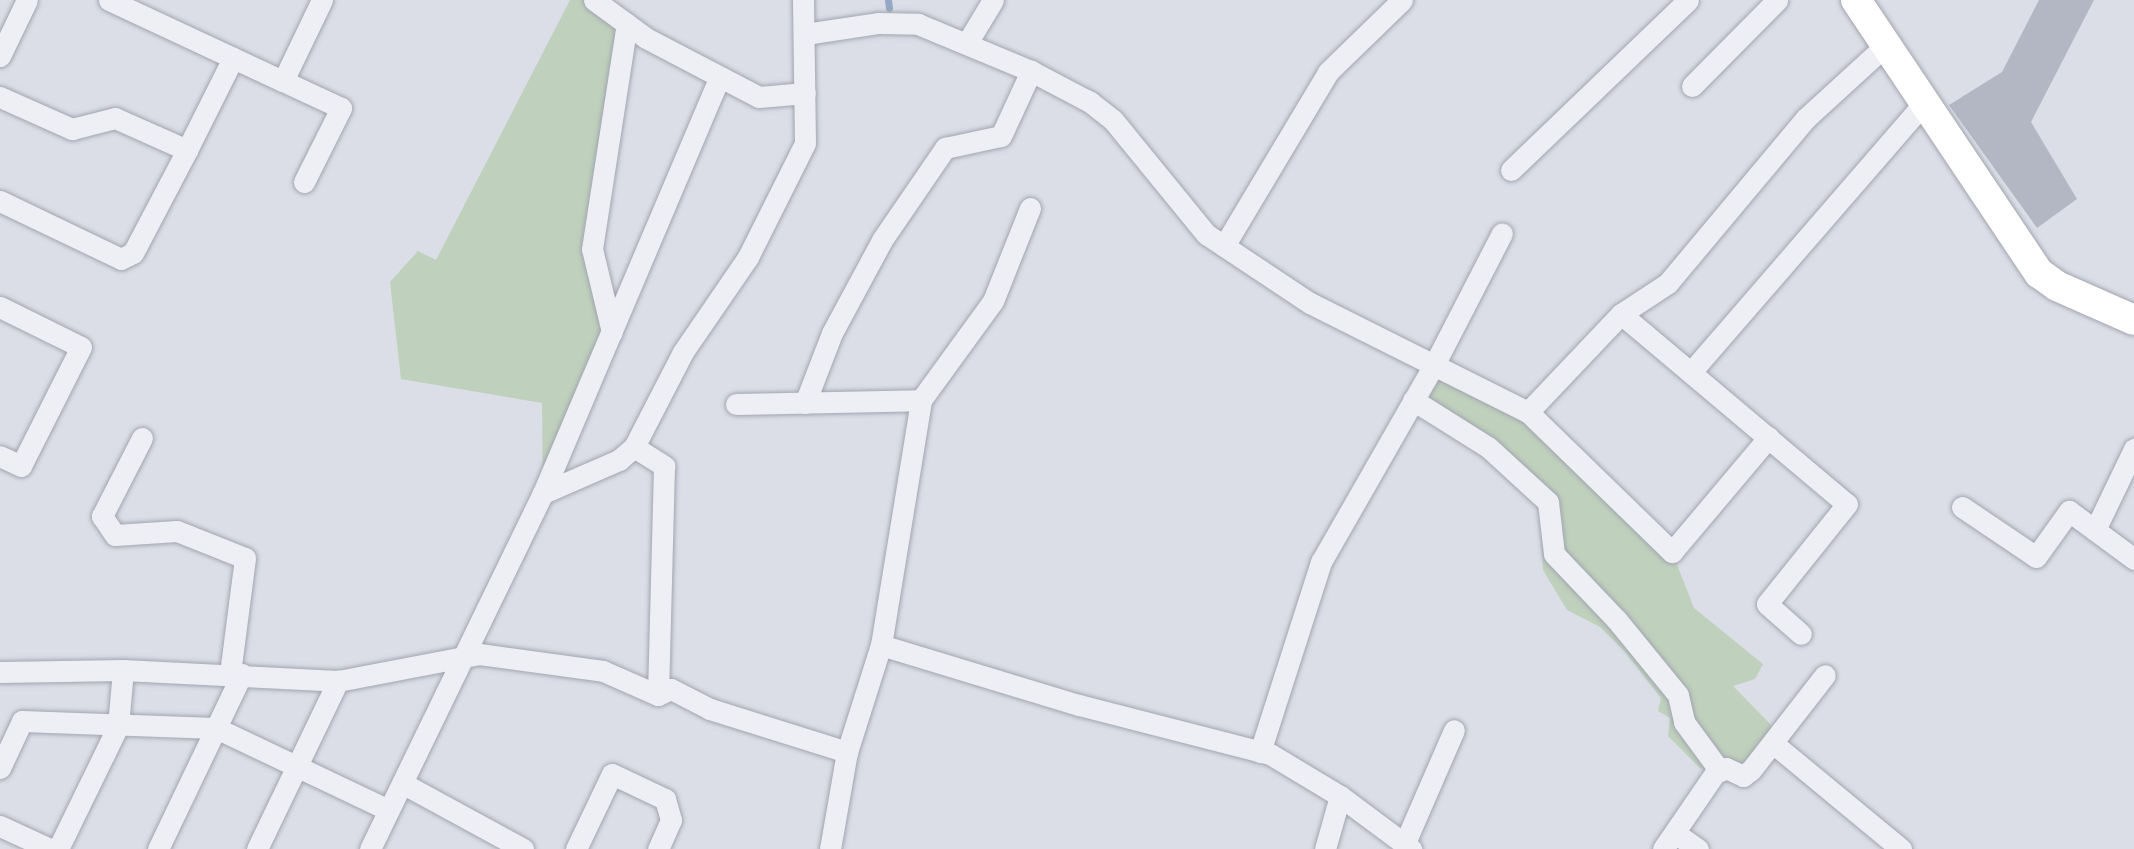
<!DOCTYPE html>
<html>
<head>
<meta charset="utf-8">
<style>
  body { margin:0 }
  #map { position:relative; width:2134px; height:849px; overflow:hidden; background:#dbdee6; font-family:Rubik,sans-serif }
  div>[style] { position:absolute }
  .green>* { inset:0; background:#bfd0bc }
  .stream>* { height:7px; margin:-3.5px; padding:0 3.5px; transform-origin:3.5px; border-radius:3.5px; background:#95a8c7 }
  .building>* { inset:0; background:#b2b7c3 }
  .roads { filter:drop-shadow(0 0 2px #a1a5b0) drop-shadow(0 0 2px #a1a5b0) }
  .street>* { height:21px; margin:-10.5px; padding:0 10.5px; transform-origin:10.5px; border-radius:10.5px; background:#eeeff4 }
  .secondary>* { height:30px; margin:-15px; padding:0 15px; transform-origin:15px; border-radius:15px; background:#fff }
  span { translate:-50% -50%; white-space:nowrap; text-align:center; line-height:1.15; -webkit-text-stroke:5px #eaedf4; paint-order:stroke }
</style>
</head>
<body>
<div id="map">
  <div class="green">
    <i style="clip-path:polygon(570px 0,594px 0,627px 24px,592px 249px,612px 332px,543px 493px,542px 403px,401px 379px,390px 282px,418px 251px,436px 260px)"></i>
    <i style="clip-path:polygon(1434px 365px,1528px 412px,1672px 552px,1694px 608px,1763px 664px,1755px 679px,1733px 686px,1781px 735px,1743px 776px,1700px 768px,1668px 736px,1670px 718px,1658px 711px,1661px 698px,1625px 652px,1600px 627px,1567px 610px,1543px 570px,1540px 511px,1503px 461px,1413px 400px)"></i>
  </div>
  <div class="stream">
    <i style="left:888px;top:0;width:8px;rotate:83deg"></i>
  </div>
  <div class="building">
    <i style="clip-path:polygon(2039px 0,2094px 0,2031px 122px,2077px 199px,2037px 228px,1949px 105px,2002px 72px)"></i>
  </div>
  <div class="roads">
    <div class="street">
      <i style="left:109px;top:0;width:192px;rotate:25deg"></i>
      <i style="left:594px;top:0;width:64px;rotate:36.2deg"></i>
      <i style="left:646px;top:38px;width:127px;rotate:27.6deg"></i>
      <i style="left:759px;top:97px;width:46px;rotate:-5deg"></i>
      <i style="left:805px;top:34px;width:75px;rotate:-8.5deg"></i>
      <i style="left:879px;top:23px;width:39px;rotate:1deg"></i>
      <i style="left:918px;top:24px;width:122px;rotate:22.6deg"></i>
      <i style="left:1031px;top:71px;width:67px;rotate:27.7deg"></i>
      <i style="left:1090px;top:102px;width:29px;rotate:38deg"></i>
      <i style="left:1113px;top:120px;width:147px;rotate:50.8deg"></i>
      <i style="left:1206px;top:234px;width:125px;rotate:33.6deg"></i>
      <i style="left:1310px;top:303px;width:244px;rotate:26.6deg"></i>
      <i style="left:1528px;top:412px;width:201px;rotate:44.2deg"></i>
      <i style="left:1672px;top:552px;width:150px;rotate:-49.9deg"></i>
      <i style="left:967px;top:43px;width:50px;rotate:-58.8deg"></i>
      <i style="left:0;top:56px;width:62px;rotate:-64.3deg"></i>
      <i style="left:1692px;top:86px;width:121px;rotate:-45.3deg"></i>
      <i style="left:0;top:97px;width:79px;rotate:24deg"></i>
      <i style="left:72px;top:129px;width:44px;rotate:-14.3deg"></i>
      <i style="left:115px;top:118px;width:79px;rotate:24deg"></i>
      <i style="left:187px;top:150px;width:103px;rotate:-63.4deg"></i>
      <i style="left:1511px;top:170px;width:245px;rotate:-43.8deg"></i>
      <i style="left:304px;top:182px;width:83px;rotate:-63.4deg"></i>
      <i style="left:341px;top:108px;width:64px;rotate:-155deg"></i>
      <i style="left:283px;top:81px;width:90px;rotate:-64.3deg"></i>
      <i style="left:0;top:201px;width:134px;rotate:25.6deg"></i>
      <i style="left:121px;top:259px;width:13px;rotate:-27deg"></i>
      <i style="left:133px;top:253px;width:116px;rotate:-62.3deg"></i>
      <i style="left:1224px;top:246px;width:203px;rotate:-59.1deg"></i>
      <i style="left:1328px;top:72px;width:103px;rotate:-44.2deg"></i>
      <i style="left:0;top:307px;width:90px;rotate:26.3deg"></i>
      <i style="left:81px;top:347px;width:133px;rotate:116.8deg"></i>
      <i style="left:21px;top:466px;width:23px;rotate:-155deg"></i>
      <i style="left:1621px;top:314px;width:56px;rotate:-33.4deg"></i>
      <i style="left:1668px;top:283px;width:214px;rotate:-50.1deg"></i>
      <i style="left:1805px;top:119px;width:110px;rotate:-42.4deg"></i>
      <i style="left:612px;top:332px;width:85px;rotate:-103.5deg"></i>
      <i style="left:592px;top:249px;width:228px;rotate:-81.2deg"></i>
      <i style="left:1691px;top:372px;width:357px;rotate:-49.1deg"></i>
      <i style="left:1413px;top:400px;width:89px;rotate:32.1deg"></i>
      <i style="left:1488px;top:447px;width:81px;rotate:42.5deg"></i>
      <i style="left:1548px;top:502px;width:52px;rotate:83.4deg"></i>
      <i style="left:1554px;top:554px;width:90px;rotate:46.4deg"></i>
      <i style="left:1616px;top:619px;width:98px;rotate:50.8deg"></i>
      <i style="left:1678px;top:695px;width:28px;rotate:77deg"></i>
      <i style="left:1684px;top:722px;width:61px;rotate:53.7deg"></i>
      <i style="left:805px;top:403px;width:75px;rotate:-68.9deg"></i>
      <i style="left:832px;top:333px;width:106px;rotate:-61.7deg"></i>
      <i style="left:882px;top:240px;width:112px;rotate:-55.6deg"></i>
      <i style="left:945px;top:148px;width:57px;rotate:-12.1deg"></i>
      <i style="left:1001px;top:136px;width:72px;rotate:-65.2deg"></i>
      <i style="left:736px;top:404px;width:185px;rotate:-1.2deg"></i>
      <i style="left:1528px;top:412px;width:135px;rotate:-46.5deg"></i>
      <i style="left:1621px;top:314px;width:295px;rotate:40.1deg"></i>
      <i style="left:1847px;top:504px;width:128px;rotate:128.7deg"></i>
      <i style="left:1767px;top:604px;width:45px;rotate:41.4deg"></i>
      <i style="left:142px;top:438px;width:88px;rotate:117.1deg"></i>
      <i style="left:102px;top:516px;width:23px;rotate:56deg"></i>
      <i style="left:115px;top:535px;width:62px;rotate:-3.7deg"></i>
      <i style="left:177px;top:531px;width:73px;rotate:21.7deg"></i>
      <i style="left:245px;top:558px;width:117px;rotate:97.4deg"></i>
      <i style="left:634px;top:447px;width:36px;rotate:32deg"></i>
      <i style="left:664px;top:466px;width:229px;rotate:91.5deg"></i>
      <i style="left:543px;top:493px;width:83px;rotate:-23.5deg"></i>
      <i style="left:619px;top:460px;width:20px;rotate:-41deg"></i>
      <i style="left:634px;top:447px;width:107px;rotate:-62.7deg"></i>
      <i style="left:683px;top:352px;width:115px;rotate:-55.6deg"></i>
      <i style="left:748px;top:257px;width:127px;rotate:-63.4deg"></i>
      <i style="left:805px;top:143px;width:143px;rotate:-90.8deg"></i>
      <i style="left:1962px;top:507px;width:89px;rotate:34deg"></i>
      <i style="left:2036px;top:557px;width:57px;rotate:-54.3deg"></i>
      <i style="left:2069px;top:511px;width:81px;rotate:36.4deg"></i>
      <i style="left:2095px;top:530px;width:90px;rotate:-64.3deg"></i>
      <i style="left:881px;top:645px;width:207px;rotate:16.9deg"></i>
      <i style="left:1079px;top:705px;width:197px;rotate:14.4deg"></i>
      <i style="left:1270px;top:754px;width:82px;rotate:31deg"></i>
      <i style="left:1340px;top:796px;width:89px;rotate:36.7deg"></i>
      <i style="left:0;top:672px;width:123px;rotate:-0.9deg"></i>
      <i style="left:123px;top:670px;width:215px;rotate:2.9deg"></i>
      <i style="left:338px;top:681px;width:144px;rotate:-10.8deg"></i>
      <i style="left:479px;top:654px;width:125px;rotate:7.8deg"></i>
      <i style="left:603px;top:671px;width:60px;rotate:23.6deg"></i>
      <i style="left:658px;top:695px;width:14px;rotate:-25deg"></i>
      <i style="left:671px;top:689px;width:44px;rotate:27.1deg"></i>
      <i style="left:710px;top:709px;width:144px;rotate:17.4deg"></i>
      <i style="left:1774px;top:744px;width:165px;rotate:39.6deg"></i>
      <i style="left:1260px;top:752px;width:200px;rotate:-72.2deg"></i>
      <i style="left:1321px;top:562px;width:227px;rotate:-60.2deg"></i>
      <i style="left:1434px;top:365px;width:148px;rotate:-62.7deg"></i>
      <i style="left:0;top:768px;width:52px;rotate:-64.9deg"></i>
      <i style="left:22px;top:721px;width:194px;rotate:2.1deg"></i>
      <i style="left:216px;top:728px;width:191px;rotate:25.4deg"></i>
      <i style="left:402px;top:783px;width:138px;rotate:28.6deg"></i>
      <i style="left:0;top:826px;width:55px;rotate:24.7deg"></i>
      <i style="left:1675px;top:833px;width:28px;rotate:35deg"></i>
      <i style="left:1404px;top:845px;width:125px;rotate:-66.5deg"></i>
      <i style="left:58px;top:849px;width:137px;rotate:-64deg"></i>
      <i style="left:118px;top:726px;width:56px;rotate:-84.9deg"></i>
      <i style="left:158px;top:849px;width:194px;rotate:-64.4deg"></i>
      <i style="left:257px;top:849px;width:187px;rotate:-64.3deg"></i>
      <i style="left:370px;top:849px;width:396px;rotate:-64.1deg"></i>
      <i style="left:543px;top:493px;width:452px;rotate:-67deg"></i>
      <i style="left:576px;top:849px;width:83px;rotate:-64.4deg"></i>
      <i style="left:612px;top:774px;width:59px;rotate:25.3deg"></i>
      <i style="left:665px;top:799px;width:22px;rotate:74deg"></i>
      <i style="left:671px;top:820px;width:32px;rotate:114deg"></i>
      <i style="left:830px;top:849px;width:98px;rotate:-80.1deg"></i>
      <i style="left:847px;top:752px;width:112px;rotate:-72.4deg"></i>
      <i style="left:881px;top:645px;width:248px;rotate:-80.7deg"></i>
      <i style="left:921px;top:400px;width:122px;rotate:-54deg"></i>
      <i style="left:993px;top:301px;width:100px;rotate:-68.3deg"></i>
      <i style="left:1325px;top:849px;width:55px;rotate:-74.2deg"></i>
      <i style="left:1663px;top:849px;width:92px;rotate:-55.6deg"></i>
      <i style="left:1715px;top:773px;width:12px;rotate:-24deg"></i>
      <i style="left:1726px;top:768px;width:19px;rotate:25deg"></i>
      <i style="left:1743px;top:776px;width:10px;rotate:-37deg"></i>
      <i style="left:1751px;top:770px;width:120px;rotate:-52.1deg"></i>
    </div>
    <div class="secondary">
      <i style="left:1856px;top:0;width:329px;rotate:56.2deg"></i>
      <i style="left:2039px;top:273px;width:22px;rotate:36deg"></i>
      <i style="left:2057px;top:286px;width:84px;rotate:23.8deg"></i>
    </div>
  </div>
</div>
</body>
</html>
